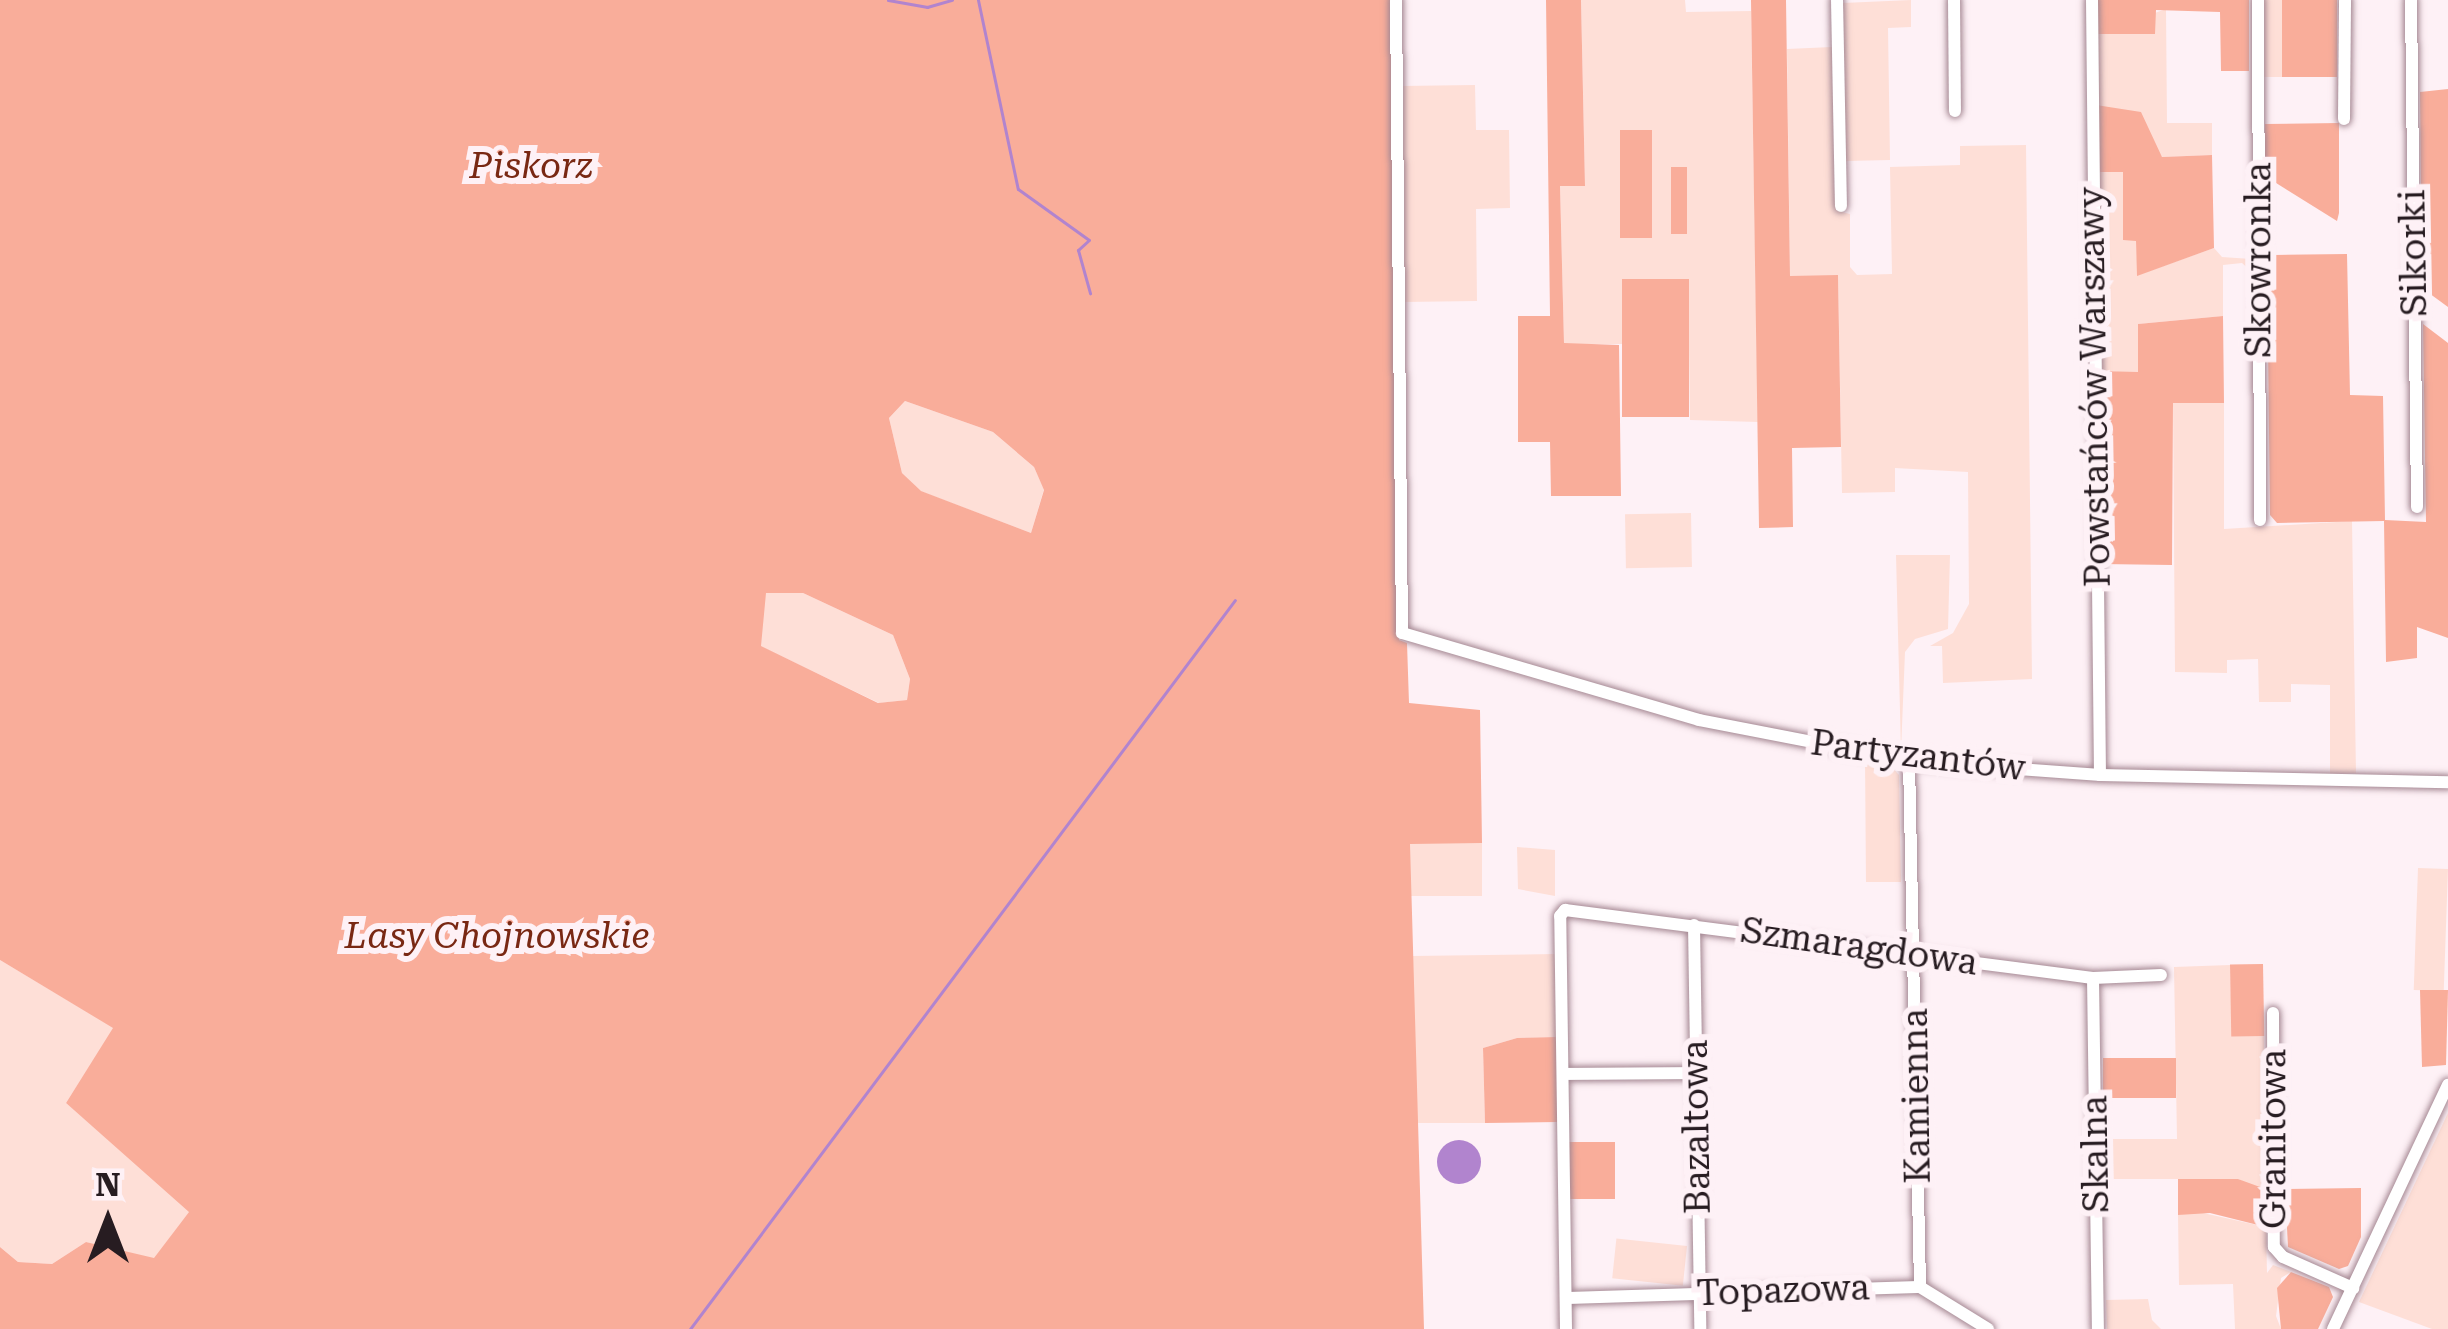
<!DOCTYPE html>
<html>
<head>
<meta charset="utf-8">
<style>
  body { margin:0 }
  #map { position:relative; width:2448px; height:1329px; overflow:hidden; background:#fef1f6; font-family:"Roboto Serif",serif }
  div>[style] { position:absolute }
  .green>* { inset:0; background:#fedfd7; transform-origin:0 0 }
  .forest>* { inset:0; background:#f9ad9a; transform-origin:0 0 }
  .water>* { inset:0; background:#b184ce }
  .round { border-radius:50% }
  .stream>* { height:3px; margin:-1.5px; padding:0 1.5px; transform-origin:1.5px; border-radius:1.5px; background:#b184ce }
  .roads { filter:drop-shadow(0 0 3px #a58893) drop-shadow(0 0 3px #a58893) }
  .street>* { height:12px; margin:-6px; padding:0 6px; transform-origin:6px; border-radius:6px; background:#fff }
  span { translate:-50% -50%; white-space:nowrap; text-align:center; line-height:1.15; -webkit-text-stroke:12px #fef1f6; paint-order:stroke }
  .park-label { font-size:36px; color:#792813; font-style:italic }
  .street-label { font-size:36px; color:#271c21 }
  .north { position:absolute; left:48px; top:1161px; width:120px; height:120px; -webkit-text-stroke:9px #fef1f6; paint-order:stroke; rotate:0deg; font-size:33px; font-weight:700; line-height:48px; text-align:center; color:#271c21 }
  .north::after { content:''; display:block; margin:auto; width:42px; height:54px; background:#271c21; clip-path:polygon(50% 0,100% 100%,50% 72%,0 100%) }
</style>
</head>
<body>
<div id="map">
  <div class="green">
    <i style="clip-path:polygon(1581px 0,1685px 0,1686px 12px,1751px 11px,1758px 422px,1690px 420px,1688px 279px,1622px 282px,1623px 344px,1564px 344px,1560px 186px,1585px 185px)"></i>
    <i style="clip-path:polygon(1911px 0,1911px 27px,1888px 28px,1890px 160px,1846px 161px,1843px 3px)"></i>
    <i style="left:2264px;top:0;width:18px;height:77px"></i>
    <i style="clip-path:polygon(2166px 9px,2167px 123px,2212px 123px,2212px 155px,2162px 157px,2153px 143px,2096px 105px,2096px 34px)"></i>
    <i style="clip-path:polygon(1832px 47px,1834px 188px,1838px 211px,1850px 214px,1850px 267px,1857px 275px,1892px 274px,1890px 167px,1960px 165px,1960px 146px,2026px 145px,2032px 679px,1943px 683px,1942px 646px,1930px 646px,1953px 633px,1969px 604px,1968px 472px,1895px 468px,1895px 492px,1842px 493px,1838px 276px,1790px 276px,1787px 49px)"></i>
    <i style="clip-path:polygon(1475px 85px,1476px 130px,1509px 130px,1510px 208px,1476px 209px,1477px 301px,1404px 302px,1401px 86px)"></i>
    <i style="clip-path:polygon(2097px 172px,2123px 172px,2123px 239px,2136px 240px,2138px 275px,2214px 248px,2222px 257px,2251px 259px,2251px 271px,2242px 263px,2223px 265px,2223px 316px,2138px 324px,2138px 373px,2098px 371px)"></i>
    <i style="clip-path:polygon(905px 401px,993px 432px,1034px 467px,1044px 489px,1031px 533px,920px 491px,902px 473px,889px 418px)"></i>
    <i style="clip-path:polygon(2173px 402px,2224px 403px,2224px 529px,2352px 521px,2356px 773px,2330px 774px,2330px 685px,2291px 684px,2291px 702px,2259px 702px,2258px 659px,2227px 660px,2227px 673px,2175px 672px)"></i>
    <i style="left:1691px;top:513px;width:54px;height:66px;rotate:89deg"></i>
    <i style="clip-path:polygon(1896px 555px,1950px 555px,1948px 629px,1915px 639px,1905px 652px,1901px 751px)"></i>
    <i style="clip-path:polygon(765px 593px,803px 593px,893px 635px,910px 679px,907px 700px,879px 703px,760px 646px)"></i>
    <i style="clip-path:polygon(1865px 759px,1890px 765px,1899px 775px,1901px 882px,1866px 882px)"></i>
    <i style="left:1410px;top:843px;width:72px;height:53px"></i>
    <i style="clip-path:polygon(1517px 847px,1555px 850px,1555px 896px,1518px 889px)"></i>
    <i style="left:2418px;top:868px;width:30px;height:122px;rotate:2deg"></i>
    <i style="clip-path:polygon(1556px 954px,1557px 1037px,1517px 1038px,1483px 1048px,1485px 1123px,1414px 1123px,1412px 956px)"></i>
    <i style="clip-path:polygon(0 960px,114px 1028px,66px 1103px,190px 1211px,154px 1259px,86px 1242px,52px 1264px,18px 1262px,0 1247px)"></i>
    <i style="clip-path:polygon(2230px 965px,2232px 1035px,2264px 1036px,2266px 1193px,2238px 1179px,2105px 1179px,2104px 1139px,2177px 1139px,2174px 967px)"></i>
    <i style="clip-path:polygon(2448px 1113px,2448px 1329px,2432px 1329px,2359px 1302px)"></i>
    <i style="clip-path:polygon(2194px 1211px,2266px 1227px,2267px 1273px,2273px 1265px,2291px 1272px,2281px 1278px,2276px 1316px,2281px 1329px,2235px 1329px,2233px 1284px,2179px 1285px,2178px 1215px)"></i>
    <i style="left:1687px;top:1246px;width:40px;height:71px;rotate:96deg"></i>
    <i style="clip-path:polygon(2148px 1299px,2152px 1320px,2161px 1329px,2107px 1329px,2106px 1300px)"></i>
  </div>
  <div class="forest">
    <i style="clip-path:polygon(evenodd,0 0,1391px 0,1399px 640px,1407px 643px,1409px 703px,1480px 710px,1482px 843px,1410px 844px,1424px 1329px,0 1329px,0 1247px,18px 1262px,52px 1264px,86px 1242px,154px 1258px,189px 1212px,66px 1103px,113px 1028px,0 960px,0 0,905px 401px,993px 432px,1034px 467px,1044px 490px,1031px 533px,921px 491px,902px 473px,889px 418px,905px 401px,0 0,766px 593px,803px 593px,893px 635px,910px 679px,907px 700px,878px 703px,761px 646px,766px 593px)"></i>
    <i style="clip-path:polygon(1546px 0,1581px 0,1585px 186px,1560px 186px,1564px 343px,1619px 345px,1621px 496px,1551px 496px,1550px 442px,1518px 442px,1518px 316px,1550px 316px)"></i>
    <i style="clip-path:polygon(1751px 0,1786px 0,1790px 276px,1838px 275px,1841px 447px,1792px 448px,1793px 527px,1759px 528px)"></i>
    <i style="clip-path:polygon(2096px 0,2249px 0,2249px 71px,2221px 71px,2220px 12px,2156px 10px,2155px 34px,2096px 34px)"></i>
    <i style="left:2282px;top:0;width:55px;height:77px"></i>
    <i style="clip-path:polygon(2448px 89px,2448px 307px,2422px 288px,2420px 92px)"></i>
    <i style="clip-path:polygon(2096px 105px,2141px 112px,2162px 157px,2212px 155px,2214px 248px,2137px 276px,2136px 241px,2123px 240px,2123px 172px,2097px 172px)"></i>
    <i style="clip-path:polygon(2339px 123px,2339px 213px,2337px 221px,2265px 176px,2265px 124px)"></i>
    <i style="left:1620px;top:130px;width:32px;height:108px"></i>
    <i style="left:1671px;top:167px;width:16px;height:67px"></i>
    <i style="clip-path:polygon(2347px 254px,2350px 395px,2383px 396px,2385px 520px,2426px 522px,2423px 324px,2448px 343px,2448px 638px,2417px 627px,2417px 658px,2386px 662px,2384px 521px,2277px 523px,2270px 515px,2267px 263px,2274px 255px)"></i>
    <i style="left:1689px;top:279px;width:138px;height:67px;rotate:90deg"></i>
    <i style="clip-path:polygon(2223px 316px,2224px 403px,2173px 403px,2172px 565px,2102px 564px,2098px 371px,2138px 372px,2138px 324px)"></i>
    <i style="left:2263px;top:964px;width:72px;height:33px;rotate:89deg"></i>
    <i style="clip-path:polygon(2420px 990px,2448px 990px,2446px 1065px,2422px 1067px)"></i>
    <i style="clip-path:polygon(1557px 1037px,1557px 1122px,1485px 1123px,1483px 1048px,1517px 1038px)"></i>
    <i style="left:2176px;top:1058px;width:40px;height:73px;rotate:90deg"></i>
    <i style="left:1615px;top:1142px;width:57px;height:47px;rotate:90deg"></i>
    <i style="clip-path:polygon(2178px 1179px,2238px 1179px,2260px 1187px,2266px 1193px,2266px 1227px,2210px 1213px,2178px 1215px)"></i>
    <i style="clip-path:polygon(2361px 1188px,2361px 1237px,2348px 1266px,2339px 1269px,2288px 1247px,2285px 1189px)"></i>
    <i style="clip-path:polygon(2291px 1272px,2329px 1287px,2333px 1297px,2318px 1329px,2281px 1329px,2277px 1288px)"></i>
  </div>
  <div class="water">
    <i class="round" style="left:1437px;top:1140px;width:44px;height:44px"></i>
  </div>
  <div class="stream">
    <i style="left:888px;top:0;width:40px;rotate:10deg"></i>
    <i style="left:927px;top:7px;width:26px;rotate:-16deg"></i>
    <i style="left:978px;top:0;width:193px;rotate:78.1deg"></i>
    <i style="left:1018px;top:189px;width:87px;rotate:35.7deg"></i>
    <i style="left:1089px;top:240px;width:15px;rotate:138deg"></i>
    <i style="left:1078px;top:250px;width:45px;rotate:74.4deg"></i>
    <i style="left:690px;top:1329px;width:910px;rotate:-53.22deg"></i>
  </div>
  <div class="roads">
    <div class="street">
      <i style="left:1396px;top:0;width:633px;rotate:89.46deg"></i>
      <i style="left:1402px;top:633px;width:309px;rotate:16.3deg"></i>
      <i style="left:1699px;top:720px;width:214px;rotate:11deg"></i>
      <i style="left:1909px;top:761px;width:192px;rotate:4.2deg"></i>
      <i style="left:2100px;top:775px;width:348px;rotate:1.2deg"></i>
      <i style="left:1837px;top:0;width:206px;rotate:88.9deg"></i>
      <i style="left:1954px;top:0;width:111px;rotate:89.5deg"></i>
      <i style="left:2092px;top:0;width:775px;rotate:89.41deg"></i>
      <i style="left:2258px;top:0;width:520px;rotate:89.78deg"></i>
      <i style="left:2411px;top:0;width:507px;rotate:89.32deg"></i>
      <i style="left:2344px;top:119px;width:119px;rotate:-89.5deg"></i>
      <i style="left:1909px;top:761px;width:526px;rotate:88.8deg"></i>
      <i style="left:1694px;top:925px;width:404px;rotate:89.1deg"></i>
      <i style="left:2093px;top:978px;width:351px;rotate:89.2deg"></i>
      <i style="left:2273px;top:1013px;width:234px;rotate:89.8deg"></i>
      <i style="left:2274px;top:1247px;width:13px;rotate:48deg"></i>
      <i style="left:2283px;top:1257px;width:77px;rotate:23.9deg"></i>
      <i style="left:1563px;top:1074px;width:133px;rotate:-0.4deg"></i>
      <i style="left:1566px;top:1298px;width:354px;rotate:-1.8deg"></i>
      <i style="left:1920px;top:1287px;width:80px;rotate:31.7deg"></i>
      <i style="left:1566px;top:1329px;width:413px;rotate:-90.8deg"></i>
      <i style="left:1560px;top:916px;width:8px;rotate:-50deg"></i>
      <i style="left:1565px;top:910px;width:532px;rotate:7.34deg"></i>
      <i style="left:2093px;top:978px;width:68px;rotate:-2.5deg"></i>
      <i style="left:2333px;top:1329px;width:270px;rotate:-64.8deg"></i>
    </div>
  </div>
  <div class="park-label">
    <span style="left:531px;top:167px">Piskorz</span>
    <span style="left:497px;top:937px">Lasy Chojnowskie</span>
  </div>
  <div class="street-label">
    <span style="left:2414px;top:253px;rotate:-91deg">Sikorki</span>
    <span style="left:2259px;top:260px;rotate:-90deg">Skowronka</span>
    <span style="left:2095px;top:387px;rotate:-91deg">Powstańców Warszawy</span>
    <span style="left:1918px;top:756px;rotate:7deg">Partyzantów</span>
    <span style="left:1859px;top:947px;rotate:8deg">Szmaragdowa</span>
    <span style="left:1917px;top:1096px;rotate:-91deg">Kamienna</span>
    <span style="left:1697px;top:1127px;rotate:-91deg">Bazaltowa</span>
    <span style="left:2274px;top:1139px;rotate:-90deg">Granitowa</span>
    <span style="left:2096px;top:1154px;rotate:-91deg">Skalna</span>
    <span style="left:1783px;top:1291px;rotate:-2deg">Topazowa</span>
  </div>
  <div class="north">N</div>
</div>
</body>
</html>
